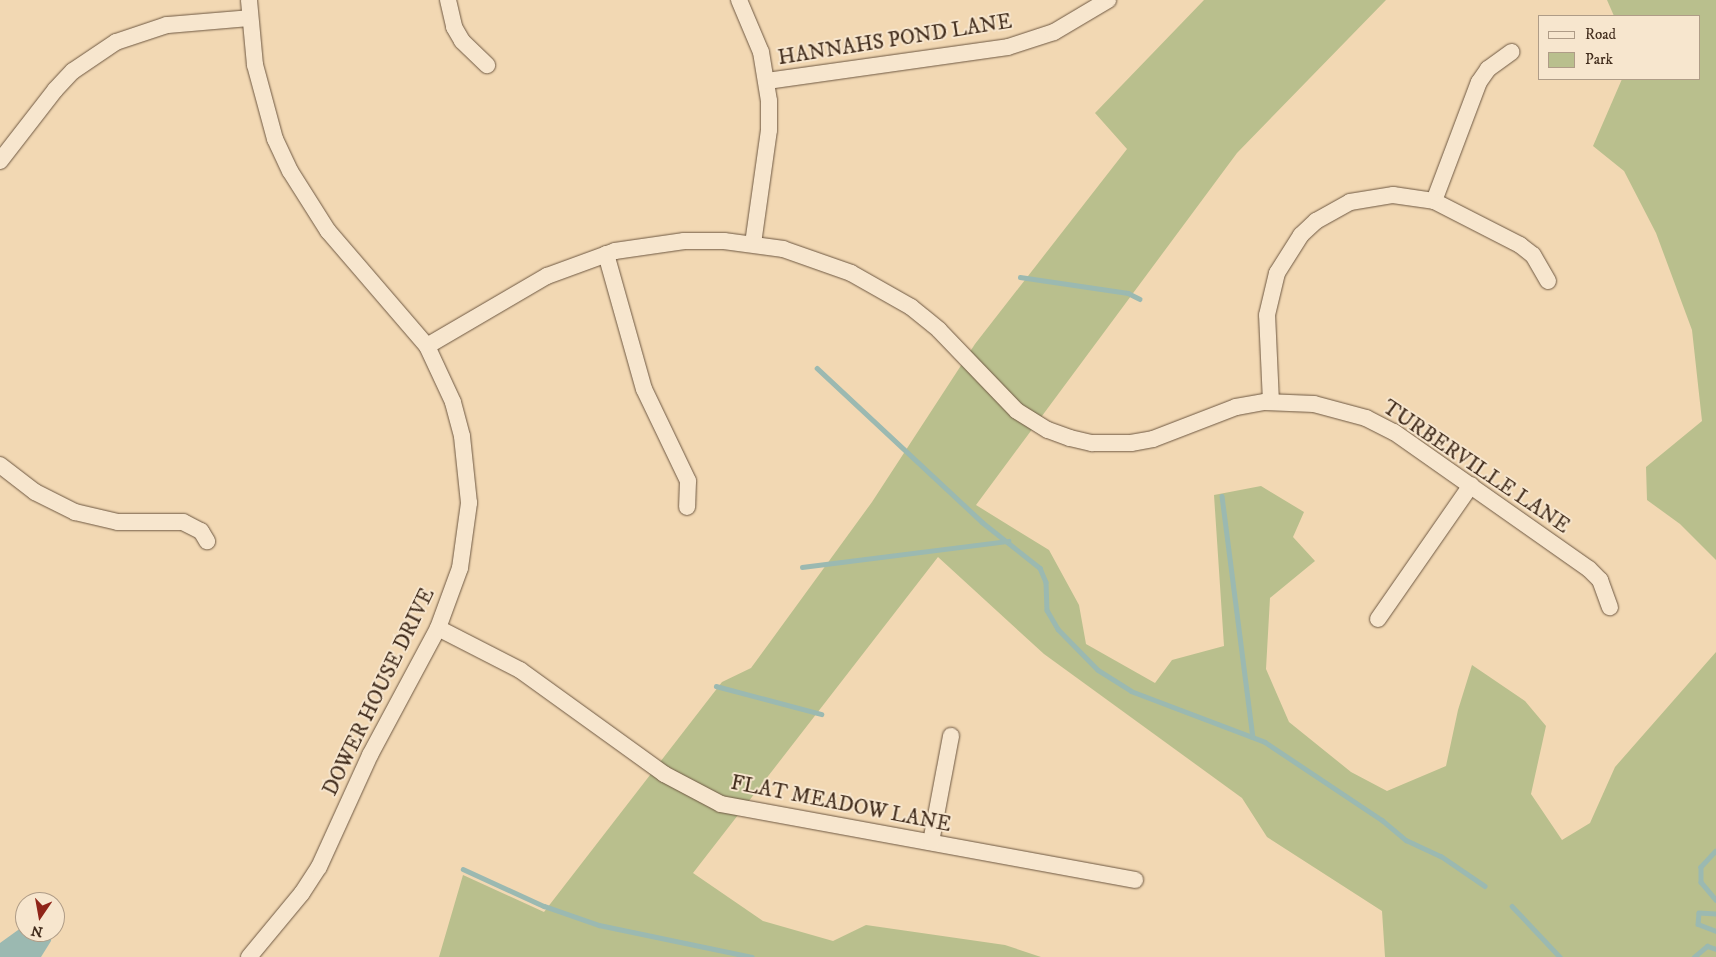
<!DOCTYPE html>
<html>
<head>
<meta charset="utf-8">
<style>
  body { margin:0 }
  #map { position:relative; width:1716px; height:957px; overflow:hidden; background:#f2d8b3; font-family:"IM FELL DW Pica",serif }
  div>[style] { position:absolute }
  .green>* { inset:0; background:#b9bf8d }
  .water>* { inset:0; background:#9bb9b1 }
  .stream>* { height:4.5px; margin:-2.25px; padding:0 2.25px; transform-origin:2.25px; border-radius:2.25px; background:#9bb9b1 }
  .roads { filter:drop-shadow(0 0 1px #6e5842) drop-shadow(0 0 1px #6e5842) }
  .street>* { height:16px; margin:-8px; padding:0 8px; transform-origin:8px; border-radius:8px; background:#f7e6ce }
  span { translate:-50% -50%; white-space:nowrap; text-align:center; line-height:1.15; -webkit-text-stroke:4px #f7e6ce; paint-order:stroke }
  .street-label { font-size:21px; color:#422d1d }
  .legend { position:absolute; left:1538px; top:15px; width:162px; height:65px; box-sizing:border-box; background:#f7e6ce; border:1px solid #af9c87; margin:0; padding:6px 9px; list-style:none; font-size:15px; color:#422d1d }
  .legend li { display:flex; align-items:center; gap:10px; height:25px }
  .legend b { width:25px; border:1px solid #af9c87 }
  .north { position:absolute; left:15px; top:892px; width:50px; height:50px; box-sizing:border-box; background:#f7e6ce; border:1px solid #af9c87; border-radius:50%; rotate:192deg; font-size:14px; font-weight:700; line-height:20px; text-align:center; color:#422d1d }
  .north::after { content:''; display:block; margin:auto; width:18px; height:22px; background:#8f2418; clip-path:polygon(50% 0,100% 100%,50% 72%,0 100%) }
</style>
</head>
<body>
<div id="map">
  <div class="green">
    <i style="clip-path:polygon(1204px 0,1386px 0,1237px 153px,976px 505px,1049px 550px,1079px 605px,1086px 644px,1155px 683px,1172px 660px,1224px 646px,1214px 495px,1261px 486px,1304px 512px,1293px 537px,1315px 561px,1270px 598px,1266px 669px,1289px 722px,1351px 772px,1387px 791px,1446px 766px,1458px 710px,1472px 665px,1525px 701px,1546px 726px,1531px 794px,1562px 840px,1590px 823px,1615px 767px,1716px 652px,1716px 957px,1385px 957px,1382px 911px,1267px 837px,1242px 798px,1044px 654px,938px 557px,693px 873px,763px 921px,833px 941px,866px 925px,1005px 945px,1041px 957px,439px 957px,463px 875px,544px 912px,722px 682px,751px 668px,872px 502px,975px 344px,1127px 149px,1095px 113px)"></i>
    <i style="clip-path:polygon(1607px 0,1716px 0,1716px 560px,1680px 524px,1647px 500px,1646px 467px,1702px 421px,1692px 330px,1656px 233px,1624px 171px,1593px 146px,1622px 79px,1700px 79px,1700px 16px,1614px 16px)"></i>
  </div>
  <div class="water">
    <i style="clip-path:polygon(25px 925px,25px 932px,52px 932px,51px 941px,41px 957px,0 957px,0 943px)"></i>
  </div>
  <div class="stream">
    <i style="left:1020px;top:277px;width:109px;rotate:8.4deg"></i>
    <i style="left:1128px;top:293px;width:13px;rotate:27deg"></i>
    <i style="left:817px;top:368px;width:226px;rotate:43deg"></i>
    <i style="left:982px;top:522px;width:74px;rotate:38.4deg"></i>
    <i style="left:1040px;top:568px;width:15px;rotate:67deg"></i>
    <i style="left:1046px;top:582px;width:28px;rotate:88deg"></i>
    <i style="left:1047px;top:610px;width:22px;rotate:60deg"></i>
    <i style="left:1058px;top:629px;width:57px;rotate:45.7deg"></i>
    <i style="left:1098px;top:670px;width:39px;rotate:32deg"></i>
    <i style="left:1131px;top:691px;width:143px;rotate:20.8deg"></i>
    <i style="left:1265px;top:742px;width:141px;rotate:33.7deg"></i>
    <i style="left:1382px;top:820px;width:31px;rotate:40deg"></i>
    <i style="left:1406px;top:840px;width:38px;rotate:25deg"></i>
    <i style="left:1441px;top:856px;width:53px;rotate:34.3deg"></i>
    <i style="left:1222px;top:496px;width:243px;rotate:82.7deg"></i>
    <i style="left:802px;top:567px;width:208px;rotate:-7.2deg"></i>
    <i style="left:716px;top:686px;width:109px;rotate:14.9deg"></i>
    <i style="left:1716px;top:851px;width:22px;rotate:133deg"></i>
    <i style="left:1701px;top:867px;width:15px;rotate:90deg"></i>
    <i style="left:1701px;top:882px;width:23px;rotate:50deg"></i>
    <i style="left:463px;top:869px;width:89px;rotate:24.6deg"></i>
    <i style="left:544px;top:906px;width:58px;rotate:19.1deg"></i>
    <i style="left:599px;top:925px;width:156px;rotate:11.8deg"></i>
    <i style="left:1512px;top:906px;width:70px;rotate:46.7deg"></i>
    <i style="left:1716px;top:914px;width:17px;rotate:-177deg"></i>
    <i style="left:1699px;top:913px;width:11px;rotate:95deg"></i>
    <i style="left:1698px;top:924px;width:19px;rotate:21deg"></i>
    <i style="left:1694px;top:957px;width:17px;rotate:-40deg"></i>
    <i style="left:1707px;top:946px;width:9px;rotate:18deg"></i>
  </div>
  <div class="roads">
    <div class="street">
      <i style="left:448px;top:0;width:28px;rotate:77deg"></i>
      <i style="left:454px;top:27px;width:16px;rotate:60deg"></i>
      <i style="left:462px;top:41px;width:35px;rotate:44deg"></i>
      <i style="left:739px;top:0;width:56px;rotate:67.1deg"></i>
      <i style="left:761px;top:52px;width:50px;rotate:80.7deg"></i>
      <i style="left:769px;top:101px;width:29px;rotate:90deg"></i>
      <i style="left:769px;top:130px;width:115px;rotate:98deg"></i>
      <i style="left:767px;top:81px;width:243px;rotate:-8deg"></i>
      <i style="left:1008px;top:47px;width:48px;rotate:-18.1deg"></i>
      <i style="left:1054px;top:32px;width:63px;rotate:-30.7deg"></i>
      <i style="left:0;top:161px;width:90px;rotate:-52.2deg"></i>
      <i style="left:55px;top:90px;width:26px;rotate:-47deg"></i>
      <i style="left:73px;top:71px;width:52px;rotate:-34deg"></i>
      <i style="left:116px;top:42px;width:54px;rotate:-18.4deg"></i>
      <i style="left:167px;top:25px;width:83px;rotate:-4.8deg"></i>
      <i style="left:1434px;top:201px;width:127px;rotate:-69.3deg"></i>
      <i style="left:1479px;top:82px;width:16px;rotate:-55deg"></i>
      <i style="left:1488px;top:69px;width:29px;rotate:-36deg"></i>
      <i style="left:606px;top:254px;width:140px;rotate:74.3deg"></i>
      <i style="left:644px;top:389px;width:102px;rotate:64.4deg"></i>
      <i style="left:688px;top:481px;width:26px;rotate:92deg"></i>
      <i style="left:427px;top:346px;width:139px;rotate:-30.3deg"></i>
      <i style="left:547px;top:276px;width:72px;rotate:-20.2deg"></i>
      <i style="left:615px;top:251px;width:70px;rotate:-8.2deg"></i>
      <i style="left:684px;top:241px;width:40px"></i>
      <i style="left:724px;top:241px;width:60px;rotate:7.7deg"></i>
      <i style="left:783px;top:249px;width:72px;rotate:19.4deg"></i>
      <i style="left:851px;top:273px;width:69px;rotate:29.5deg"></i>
      <i style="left:911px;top:307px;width:36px;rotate:39deg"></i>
      <i style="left:939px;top:330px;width:112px;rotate:46.1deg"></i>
      <i style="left:1017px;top:411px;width:36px;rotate:32deg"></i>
      <i style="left:1048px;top:430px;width:23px;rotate:20deg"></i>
      <i style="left:1070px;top:438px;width:23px;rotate:13deg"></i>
      <i style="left:1092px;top:443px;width:39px"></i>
      <i style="left:1131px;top:443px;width:22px;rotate:-10deg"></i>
      <i style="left:1153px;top:439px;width:89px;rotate:-21.1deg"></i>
      <i style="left:1236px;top:407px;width:29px;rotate:-10deg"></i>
      <i style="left:1265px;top:402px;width:49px;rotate:2.3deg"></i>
      <i style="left:1314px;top:404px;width:54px;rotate:15.1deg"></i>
      <i style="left:1366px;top:418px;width:31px;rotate:27deg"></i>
      <i style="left:1394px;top:432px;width:238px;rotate:35.1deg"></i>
      <i style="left:1589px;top:569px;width:16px;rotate:45deg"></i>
      <i style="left:1600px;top:580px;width:29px;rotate:70deg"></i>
      <i style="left:1271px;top:402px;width:87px;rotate:-92.6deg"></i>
      <i style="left:1267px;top:315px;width:43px;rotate:-76.6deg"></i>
      <i style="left:1277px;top:273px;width:45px;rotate:-57.7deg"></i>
      <i style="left:1301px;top:235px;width:21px;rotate:-43deg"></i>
      <i style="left:1316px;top:221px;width:39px;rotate:-29deg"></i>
      <i style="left:1350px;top:202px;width:44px;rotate:-9.2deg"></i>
      <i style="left:1393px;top:195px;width:41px;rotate:8.3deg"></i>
      <i style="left:1434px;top:201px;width:97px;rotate:27.1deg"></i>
      <i style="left:1520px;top:245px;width:16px;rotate:38deg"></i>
      <i style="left:1533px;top:255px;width:30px;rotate:60deg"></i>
      <i style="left:0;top:465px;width:44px;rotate:37.6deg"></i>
      <i style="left:35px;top:492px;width:45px;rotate:26.6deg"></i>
      <i style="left:75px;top:512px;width:44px;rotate:13.1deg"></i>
      <i style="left:118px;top:522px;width:65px"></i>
      <i style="left:183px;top:522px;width:20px;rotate:27deg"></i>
      <i style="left:201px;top:531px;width:12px;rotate:59deg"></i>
      <i style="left:1378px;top:619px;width:163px;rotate:-55.2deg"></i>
      <i style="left:438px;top:628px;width:92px;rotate:27.1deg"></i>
      <i style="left:520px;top:670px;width:178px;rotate:35.8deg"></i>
      <i style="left:664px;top:774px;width:64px;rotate:27.8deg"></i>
      <i style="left:721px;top:804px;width:421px;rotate:10.4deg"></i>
      <i style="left:931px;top:842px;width:108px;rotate:-79.3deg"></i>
      <i style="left:249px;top:957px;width:83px;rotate:-50.4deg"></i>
      <i style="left:302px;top:893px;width:31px;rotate:-57deg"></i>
      <i style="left:319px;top:867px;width:123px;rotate:-65.5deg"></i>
      <i style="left:370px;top:755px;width:144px;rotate:-61.8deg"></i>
      <i style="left:438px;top:628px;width:64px;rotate:-69.9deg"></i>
      <i style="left:460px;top:568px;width:66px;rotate:-82.1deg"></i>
      <i style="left:469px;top:503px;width:67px;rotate:-96deg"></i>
      <i style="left:462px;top:436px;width:35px;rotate:-105deg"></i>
      <i style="left:453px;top:402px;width:62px;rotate:-114.9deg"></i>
      <i style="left:427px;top:346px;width:152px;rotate:-130.7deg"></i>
      <i style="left:328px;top:231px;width:71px;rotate:-122.3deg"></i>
      <i style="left:290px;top:171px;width:35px;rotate:-115deg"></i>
      <i style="left:275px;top:139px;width:77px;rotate:-105.1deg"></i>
      <i style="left:255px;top:65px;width:65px;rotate:-95.3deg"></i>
    </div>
  </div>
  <div class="street-label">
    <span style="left:895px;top:40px;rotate:-9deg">HANNAHS POND LANE</span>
    <span style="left:1476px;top:467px;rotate:34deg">TURBERVILLE LANE</span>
    <span style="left:379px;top:692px;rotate:-64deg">DOWER HOUSE DRIVE</span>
    <span style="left:841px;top:804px;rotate:11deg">FLAT MEADOW LANE</span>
  </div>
  <ul class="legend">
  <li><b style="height:6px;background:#f7e6ce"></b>Road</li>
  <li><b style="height:14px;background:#b9bf8d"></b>Park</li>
  </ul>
  <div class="north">N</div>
</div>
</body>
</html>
